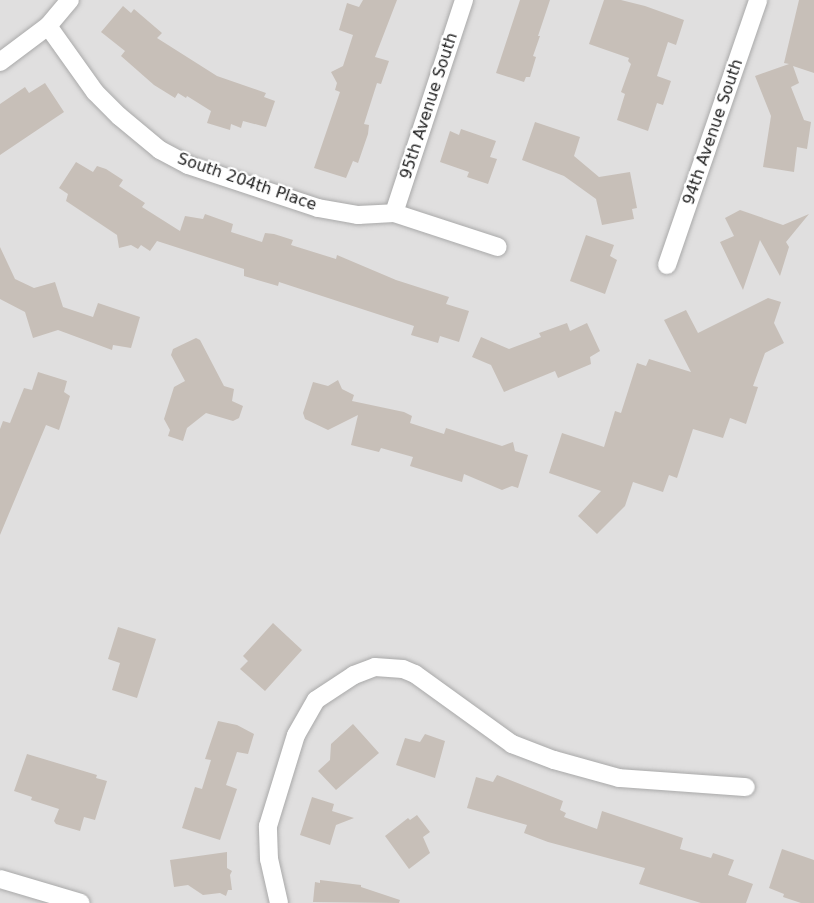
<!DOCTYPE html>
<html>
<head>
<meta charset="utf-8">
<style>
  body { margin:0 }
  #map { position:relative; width:814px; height:903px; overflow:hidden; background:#f2efe9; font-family:"DejaVu Sans",sans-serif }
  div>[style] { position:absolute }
  .residential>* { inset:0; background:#e0dfdf; transform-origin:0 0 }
  .building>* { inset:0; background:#c7bfb8 }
  .roads { filter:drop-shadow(0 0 2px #a9a9a9) drop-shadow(0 0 2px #a9a9a9) }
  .street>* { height:18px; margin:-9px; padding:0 9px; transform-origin:9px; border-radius:9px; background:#fff }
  span { translate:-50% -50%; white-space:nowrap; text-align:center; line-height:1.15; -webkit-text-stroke:4.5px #fff; paint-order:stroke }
  .street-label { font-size:16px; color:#222 }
</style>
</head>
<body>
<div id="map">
  <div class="residential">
    <i style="left:0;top:0;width:814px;height:903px"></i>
  </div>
  <div class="building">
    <i style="clip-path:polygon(363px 0,397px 0,375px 57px,389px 61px,381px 84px,377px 83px,364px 124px,369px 125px,368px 134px,358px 163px,353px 161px,346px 178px,314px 168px,340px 92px,335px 90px,337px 83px,331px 72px,343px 66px,353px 35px,339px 30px,347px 3px,359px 7px)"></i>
    <i style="clip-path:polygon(520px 0,550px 0,538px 36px,540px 36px,533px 56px,536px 57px,530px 77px,526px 77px,524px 82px,496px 73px)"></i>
    <i style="clip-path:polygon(604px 0,621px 0,645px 6px,684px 20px,676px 45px,668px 42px,657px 76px,671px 81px,663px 105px,657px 103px,648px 131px,617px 120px,625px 94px,621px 92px,631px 64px,628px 61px,629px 58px,589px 44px)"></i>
    <i style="clip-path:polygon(799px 0,814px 0,814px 73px,793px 66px,799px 83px,791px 87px,804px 120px,811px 122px,807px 149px,797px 147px,794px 172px,763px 167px,771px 116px,755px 76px,789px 64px,784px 63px)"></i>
    <i style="clip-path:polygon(123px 6px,131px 13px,134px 9px,162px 33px,157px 38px,217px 76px,266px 93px,264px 97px,275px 101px,266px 127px,243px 121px,241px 128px,231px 124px,230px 130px,207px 123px,211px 111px,187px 96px,186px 98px,178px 93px,175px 98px,154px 85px,121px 56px,125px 51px,101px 32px)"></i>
    <i style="clip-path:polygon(45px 83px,64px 112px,0 155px,0 104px,25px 87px,29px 93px)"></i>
    <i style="clip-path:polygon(535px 122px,580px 137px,574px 156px,599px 177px,630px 172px,637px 208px,632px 209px,634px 219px,602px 225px,596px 199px,564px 176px,522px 160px)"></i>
    <i style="clip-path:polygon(461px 129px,496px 141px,490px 157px,497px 159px,488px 184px,467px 177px,469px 172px,440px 162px,450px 131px,459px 135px)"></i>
    <i style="clip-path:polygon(76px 162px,93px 172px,97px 166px,106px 169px,123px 180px,119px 186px,145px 203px,142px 207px,180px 231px,185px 216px,203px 219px,205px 214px,233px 224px,231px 232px,262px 242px,265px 233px,274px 234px,293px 240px,291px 245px,336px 259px,337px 255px,396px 280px,449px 297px,446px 304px,469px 311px,459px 342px,440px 336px,438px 343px,411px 335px,414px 326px,279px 282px,278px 286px,244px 276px,244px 269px,157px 241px,150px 251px,141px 245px,138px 249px,131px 245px,119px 248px,117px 235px,66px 201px,68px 194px,59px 188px)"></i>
    <i style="clip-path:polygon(740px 210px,783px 225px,809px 214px,786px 242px,789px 247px,780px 276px,760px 240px,743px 290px,720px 242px,734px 236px,725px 218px)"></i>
    <i style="clip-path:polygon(586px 235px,614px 245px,610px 256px,617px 260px,605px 294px,570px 281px)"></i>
    <i style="clip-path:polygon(0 247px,15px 279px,34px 288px,55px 282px,63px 307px,93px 317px,98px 303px,140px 317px,131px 348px,113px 345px,112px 350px,58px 330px,33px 338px,25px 312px,0 299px)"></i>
    <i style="clip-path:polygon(768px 298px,781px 302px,774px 323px,784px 343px,765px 353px,753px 386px,758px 387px,746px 424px,730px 418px,723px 438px,693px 429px,677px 478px,669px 475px,663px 492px,633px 482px,625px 506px,597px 534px,578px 516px,601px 491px,549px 473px,562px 433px,604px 447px,615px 411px,621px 413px,637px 363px,646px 366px,649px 359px,691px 372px,664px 320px,686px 310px,698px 333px)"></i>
    <i style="clip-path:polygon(567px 323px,570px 331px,587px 323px,600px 351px,590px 357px,591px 364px,558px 378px,555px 371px,504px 392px,491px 365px,472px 357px,481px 337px,509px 349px,541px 337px,539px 333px)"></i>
    <i style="clip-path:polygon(196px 338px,200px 340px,224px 386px,234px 389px,232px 401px,243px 406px,239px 418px,233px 421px,206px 413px,187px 428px,183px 441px,168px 436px,170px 430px,164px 419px,174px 387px,185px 381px,171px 355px,173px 349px)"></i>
    <i style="clip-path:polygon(38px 372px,67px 381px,64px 392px,70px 396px,59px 430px,46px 425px,0 535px,0 429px,3px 421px,10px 423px,24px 388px,32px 390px)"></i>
    <i style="clip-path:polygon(338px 380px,342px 389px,354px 395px,352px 401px,404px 412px,412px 416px,410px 423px,444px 434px,446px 428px,502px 446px,513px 442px,515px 451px,528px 455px,518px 488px,512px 486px,502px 490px,464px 474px,462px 482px,410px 466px,413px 457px,381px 448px,379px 452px,351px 445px,358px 415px,328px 430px,305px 419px,303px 413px,313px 382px,328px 386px)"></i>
    <i style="clip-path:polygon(273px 623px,302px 650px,265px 691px,240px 669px,248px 661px,243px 656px)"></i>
    <i style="clip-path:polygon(118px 627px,156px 639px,137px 698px,112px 690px,120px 663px,108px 659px)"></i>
    <i style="clip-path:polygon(218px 721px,237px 725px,254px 734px,248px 754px,237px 752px,226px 785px,237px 789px,220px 840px,182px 828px,195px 787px,202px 789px,211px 760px,205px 759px)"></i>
    <i style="clip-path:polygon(353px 724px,379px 753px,336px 790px,318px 771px,330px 760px,331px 744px)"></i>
    <i style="clip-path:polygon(425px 734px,445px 741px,435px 778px,396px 765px,405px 738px,420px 742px)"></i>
    <i style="clip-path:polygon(27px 754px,97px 775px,96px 778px,107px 781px,95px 820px,84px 817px,80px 831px,56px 824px,54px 821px,59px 809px,31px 800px,32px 797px,14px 791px)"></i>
    <i style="clip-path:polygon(497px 775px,563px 801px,560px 810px,566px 813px,564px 817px,597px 829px,602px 811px,683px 838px,680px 849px,711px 858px,713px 853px,734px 860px,728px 875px,753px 884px,746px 903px,701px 903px,639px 884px,645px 868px,548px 842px,524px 833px,527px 825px,467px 808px,476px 777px,493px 782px)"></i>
    <i style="clip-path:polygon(312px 797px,334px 804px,332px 811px,354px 818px,336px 825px,330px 845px,300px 835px)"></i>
    <i style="clip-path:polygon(417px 815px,430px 832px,423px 837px,430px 853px,409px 869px,385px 836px,408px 818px,410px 820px)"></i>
    <i style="clip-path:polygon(782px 849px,814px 860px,814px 903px,801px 903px,783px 897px,784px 894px,769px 888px)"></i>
    <i style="clip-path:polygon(227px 852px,227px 868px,232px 871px,230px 875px,232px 890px,228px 890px,226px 896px,220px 893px,203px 895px,188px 885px,174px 887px,170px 860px)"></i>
    <i style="clip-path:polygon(320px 880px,361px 885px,361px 887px,400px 900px,399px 903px,313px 902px,315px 882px,320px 883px)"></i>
  </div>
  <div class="roads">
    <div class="street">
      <i style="left:48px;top:26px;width:81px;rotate:54.5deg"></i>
      <i style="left:95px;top:92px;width:34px;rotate:45deg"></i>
      <i style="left:119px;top:116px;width:53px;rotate:39.7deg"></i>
      <i style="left:160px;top:150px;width:32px;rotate:28deg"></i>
      <i style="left:188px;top:165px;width:137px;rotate:18.3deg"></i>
      <i style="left:318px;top:208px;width:41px;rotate:9.9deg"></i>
      <i style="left:358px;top:215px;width:36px;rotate:-3deg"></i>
      <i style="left:394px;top:213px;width:109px;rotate:18.1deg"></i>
      <i style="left:0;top:62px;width:60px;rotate:-36.9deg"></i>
      <i style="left:48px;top:26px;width:34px;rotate:-50deg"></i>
      <i style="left:394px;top:213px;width:224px;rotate:-71.8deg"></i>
      <i style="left:667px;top:265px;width:280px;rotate:-71deg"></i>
      <i style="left:0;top:879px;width:84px;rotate:16.5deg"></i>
      <i style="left:279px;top:903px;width:45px;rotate:-102.8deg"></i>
      <i style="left:269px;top:859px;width:33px;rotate:-92deg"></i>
      <i style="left:268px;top:826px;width:95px;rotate:-72.9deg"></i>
      <i style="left:296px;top:735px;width:40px;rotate:-60.3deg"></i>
      <i style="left:316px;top:700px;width:45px;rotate:-33.3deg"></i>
      <i style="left:354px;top:675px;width:22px;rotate:-21deg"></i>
      <i style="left:375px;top:667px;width:28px;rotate:4deg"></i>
      <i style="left:403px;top:669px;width:13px;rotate:23deg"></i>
      <i style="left:415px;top:674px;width:120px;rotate:35.8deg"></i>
      <i style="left:512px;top:744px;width:45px;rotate:20.9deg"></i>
      <i style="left:554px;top:760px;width:67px;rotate:15.5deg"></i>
      <i style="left:619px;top:778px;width:127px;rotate:4.1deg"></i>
    </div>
  </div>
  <div class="street-label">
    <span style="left:429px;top:106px;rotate:-72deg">95th Avenue South</span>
    <span style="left:713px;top:132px;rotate:-71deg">94th Avenue South</span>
    <span style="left:247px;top:182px;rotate:19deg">South 204th Place</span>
  </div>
</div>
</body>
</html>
